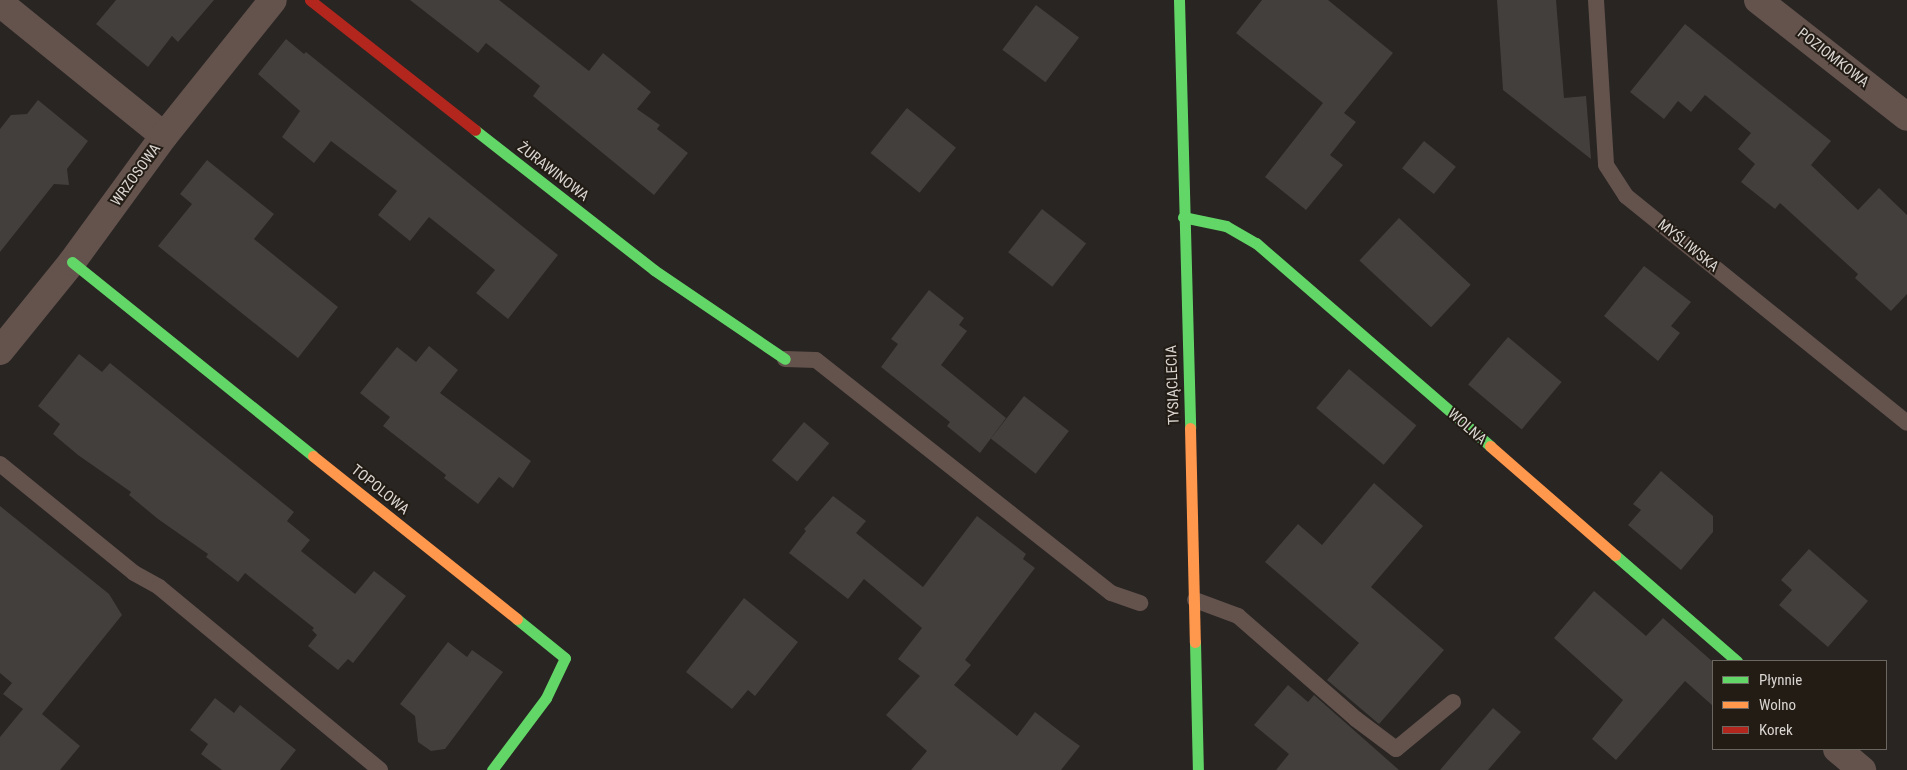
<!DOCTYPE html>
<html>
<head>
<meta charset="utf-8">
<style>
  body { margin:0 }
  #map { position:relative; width:1907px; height:770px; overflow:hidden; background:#282522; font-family:"Roboto Condensed",sans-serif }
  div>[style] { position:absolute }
  .building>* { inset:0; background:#423f3c; transform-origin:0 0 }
  .lane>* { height:16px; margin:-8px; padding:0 8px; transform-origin:8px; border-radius:8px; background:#64524d }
  .street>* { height:28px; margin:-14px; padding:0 14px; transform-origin:14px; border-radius:14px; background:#64524d }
  .fast>* { height:11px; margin:-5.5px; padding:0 5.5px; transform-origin:5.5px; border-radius:5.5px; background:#63d668 }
  .slow>* { height:11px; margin:-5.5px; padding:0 5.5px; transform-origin:5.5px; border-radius:5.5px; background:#ff974d }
  .jam>* { height:11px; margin:-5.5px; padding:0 5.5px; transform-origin:5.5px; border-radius:5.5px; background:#b3261e }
  span { translate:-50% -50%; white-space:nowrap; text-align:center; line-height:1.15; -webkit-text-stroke:4px #221c15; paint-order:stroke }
  .street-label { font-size:15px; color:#dad5d1 }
  .legend { position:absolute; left:1712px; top:660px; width:175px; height:90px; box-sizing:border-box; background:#221c15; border:1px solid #6c6660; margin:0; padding:6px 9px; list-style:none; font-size:15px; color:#dad5d1 }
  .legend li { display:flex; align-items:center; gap:10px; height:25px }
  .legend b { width:25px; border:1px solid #6c6660 }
</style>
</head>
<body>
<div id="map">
  <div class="building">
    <i style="clip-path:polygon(116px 0,214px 0,178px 42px,172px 36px,148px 67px,96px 24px)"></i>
    <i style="clip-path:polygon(410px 0,499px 0,589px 71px,603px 53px,651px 92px,637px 109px,660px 125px,657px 129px,688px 153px,654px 195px,533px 96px,540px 86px,514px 65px,486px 43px,478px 53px)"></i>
    <i style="clip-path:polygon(1262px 0,1328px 0,1393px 53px,1344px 113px,1356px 122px,1330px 155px,1343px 165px,1306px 210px,1265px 177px,1323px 103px,1236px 33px)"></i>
    <i style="clip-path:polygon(1497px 0,1556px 0,1564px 98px,1586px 96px,1591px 159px,1503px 90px)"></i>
    <i style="left:1036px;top:5px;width:54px;height:56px;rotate:37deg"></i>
    <i style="clip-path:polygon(1685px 24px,1831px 141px,1811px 165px,1858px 210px,1879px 188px,1907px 215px,1907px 294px,1891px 311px,1855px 278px,1858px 274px,1780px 203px,1775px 209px,1741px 182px,1755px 164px,1738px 149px,1751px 133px,1705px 95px,1691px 112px,1678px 101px,1664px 119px,1630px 92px)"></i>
    <i style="clip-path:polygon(286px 39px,304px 54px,306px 52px,558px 255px,508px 319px,476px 293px,495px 270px,429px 217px,410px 241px,378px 215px,397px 191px,331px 141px,314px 163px,282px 137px,300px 111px,258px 74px)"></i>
    <i style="clip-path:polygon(38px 100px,88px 141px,67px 169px,69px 185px,54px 184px,0 252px,0 129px,11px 115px,27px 114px)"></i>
    <i style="left:907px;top:108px;width:63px;height:58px;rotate:39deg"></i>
    <i style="left:1424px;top:141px;width:41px;height:35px;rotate:39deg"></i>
    <i style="clip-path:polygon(207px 160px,274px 214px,254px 239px,338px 307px,298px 358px,158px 246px,192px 204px,180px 194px)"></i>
    <i style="left:1042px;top:209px;width:56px;height:55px;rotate:38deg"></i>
    <i style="left:1399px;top:218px;width:98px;height:58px;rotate:43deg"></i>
    <i style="clip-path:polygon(1644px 266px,1691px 302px,1671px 326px,1680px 333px,1658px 361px,1604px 316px)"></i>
    <i style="clip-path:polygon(929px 290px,964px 318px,959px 325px,967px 331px,941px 365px,1006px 418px,980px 453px,947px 426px,950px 422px,881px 367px,898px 344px,891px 339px)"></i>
    <i style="left:1508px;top:337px;width:70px;height:62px;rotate:40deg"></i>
    <i style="clip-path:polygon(429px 346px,458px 370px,440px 393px,531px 461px,513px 488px,499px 477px,478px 504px,444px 478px,446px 475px,383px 426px,390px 417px,360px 393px,397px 347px,416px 362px)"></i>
    <i style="clip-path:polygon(79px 354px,102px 372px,110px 363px,294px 512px,287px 521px,310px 540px,301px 551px,355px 594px,374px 571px,406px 596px,353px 663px,348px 659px,338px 670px,308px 646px,317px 635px,312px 630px,314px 628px,245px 573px,238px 582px,206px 557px,208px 554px,158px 519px,129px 495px,131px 492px,78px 455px,53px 434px,60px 424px,38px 406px)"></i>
    <i style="left:1349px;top:369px;width:88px;height:51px;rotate:40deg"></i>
    <i style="left:1024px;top:396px;width:57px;height:54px;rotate:38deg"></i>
    <i style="left:804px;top:422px;width:33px;height:50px;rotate:40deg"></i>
    <i style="clip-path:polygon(1661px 471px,1713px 516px,1713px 532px,1681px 570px,1628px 525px,1641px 510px,1633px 504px)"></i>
    <i style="clip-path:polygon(1374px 483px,1423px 526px,1371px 587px,1444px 650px,1379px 724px,1327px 680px,1359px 643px,1265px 562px,1298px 524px,1322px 545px)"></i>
    <i style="clip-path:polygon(833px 496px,866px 521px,856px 533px,923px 587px,977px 516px,1026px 554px,1023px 559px,1035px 568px,965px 660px,971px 665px,954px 685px,1017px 736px,1035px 712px,1062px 733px,1080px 746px,1061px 770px,911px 770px,927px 751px,886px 715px,920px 676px,898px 659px,922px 628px,864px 579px,848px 599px,789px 553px,806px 531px,804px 529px)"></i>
    <i style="clip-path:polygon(0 506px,109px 594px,122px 615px,42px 714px,80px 746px,60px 770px,0 770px,0 737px,23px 709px,3px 694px,12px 683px,0 673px)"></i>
    <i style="clip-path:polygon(1809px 549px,1868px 601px,1828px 647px,1779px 605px,1792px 590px,1781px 580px)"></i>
    <i style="clip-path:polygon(1594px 591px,1646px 636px,1663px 618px,1713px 662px,1713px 706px,1685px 681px,1616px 760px,1592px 739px,1623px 700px,1554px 638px)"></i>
    <i style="clip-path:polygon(744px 598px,798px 642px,755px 696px,748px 690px,732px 709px,686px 672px)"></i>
    <i style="clip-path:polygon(448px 642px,467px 657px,472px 650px,503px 672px,445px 749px,431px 751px,418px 742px,415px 716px,400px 704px)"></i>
    <i style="clip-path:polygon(1288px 685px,1308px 702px,1314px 695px,1399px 770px,1276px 770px,1289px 754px,1254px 725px)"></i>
    <i style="clip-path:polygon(215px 698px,234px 713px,240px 705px,296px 750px,280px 770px,222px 770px,201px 754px,208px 744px,190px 730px)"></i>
    <i style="clip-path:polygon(1493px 708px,1521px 732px,1488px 770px,1440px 770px)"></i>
  </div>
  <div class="lane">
    <i style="left:1596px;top:0;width:165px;rotate:86.5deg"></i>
    <i style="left:1606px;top:165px;width:37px;rotate:57deg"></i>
    <i style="left:1626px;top:196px;width:361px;rotate:38.9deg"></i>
    <i style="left:785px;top:359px;width:31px;rotate:2deg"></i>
    <i style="left:816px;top:360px;width:376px;rotate:38.3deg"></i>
    <i style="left:1111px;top:593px;width:31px;rotate:19deg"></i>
    <i style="left:0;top:464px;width:173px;rotate:39.1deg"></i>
    <i style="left:134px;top:573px;width:29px;rotate:29deg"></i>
    <i style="left:159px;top:587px;width:287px;rotate:39.6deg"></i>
    <i style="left:1195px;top:600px;width:46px;rotate:20.4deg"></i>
    <i style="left:1238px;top:616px;width:157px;rotate:41.1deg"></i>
    <i style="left:1356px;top:719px;width:50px;rotate:36.9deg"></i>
    <i style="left:1396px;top:749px;width:74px;rotate:-39.5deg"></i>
  </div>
  <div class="street">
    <i style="left:1758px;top:0;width:189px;rotate:38.1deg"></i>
    <i style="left:0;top:3px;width:211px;rotate:39deg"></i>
    <i style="left:0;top:351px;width:114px;rotate:-51deg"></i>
    <i style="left:72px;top:262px;width:156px;rotate:-53.9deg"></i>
    <i style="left:164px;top:136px;width:174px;rotate:-51.3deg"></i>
    <i style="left:1837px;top:749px;width:33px;rotate:40deg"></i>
  </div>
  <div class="fast">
    <i style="left:1179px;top:0;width:428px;rotate:88.5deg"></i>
    <i style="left:475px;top:130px;width:227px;rotate:38deg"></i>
    <i style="left:654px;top:270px;width:158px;rotate:34.2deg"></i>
    <i style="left:1183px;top:217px;width:44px;rotate:11.8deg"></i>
    <i style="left:1226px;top:226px;width:34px;rotate:30deg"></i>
    <i style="left:1256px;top:243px;width:310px;rotate:40.9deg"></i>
    <i style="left:72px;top:262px;width:309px;rotate:38.8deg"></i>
    <i style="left:1615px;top:555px;width:162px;rotate:41deg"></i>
    <i style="left:1195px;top:642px;width:128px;rotate:88.7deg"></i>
    <i style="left:492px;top:770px;width:90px;rotate:-53.1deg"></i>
    <i style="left:546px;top:698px;width:44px;rotate:-64.6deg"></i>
    <i style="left:565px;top:658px;width:62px;rotate:-140.9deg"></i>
  </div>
  <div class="slow">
    <i style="left:1190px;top:428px;width:214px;rotate:88.7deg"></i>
    <i style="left:1490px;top:446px;width:166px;rotate:41.1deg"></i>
    <i style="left:313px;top:456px;width:261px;rotate:38.6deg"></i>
  </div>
  <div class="jam">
    <i style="left:310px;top:0;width:210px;rotate:38.2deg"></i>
  </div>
  <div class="street-label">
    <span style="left:1833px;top:58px;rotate:38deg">POZIOMKOWA</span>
    <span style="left:553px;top:172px;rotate:38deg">ŻURAWINOWA</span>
    <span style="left:136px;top:175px;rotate:-54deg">WRZOSOWA</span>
    <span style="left:1688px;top:246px;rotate:39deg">MYŚLIWSKA</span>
    <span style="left:1173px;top:385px;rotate:-92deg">TYSIĄCLECIA</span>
    <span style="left:1467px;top:427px;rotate:41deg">WOLNA</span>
    <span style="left:380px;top:490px;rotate:39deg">TOPOLOWA</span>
  </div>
  <ul class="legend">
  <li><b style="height:6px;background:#63d668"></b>Płynnie</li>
  <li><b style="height:6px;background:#ff974d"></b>Wolno</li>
  <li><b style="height:6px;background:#b3261e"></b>Korek</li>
  </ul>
</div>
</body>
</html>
